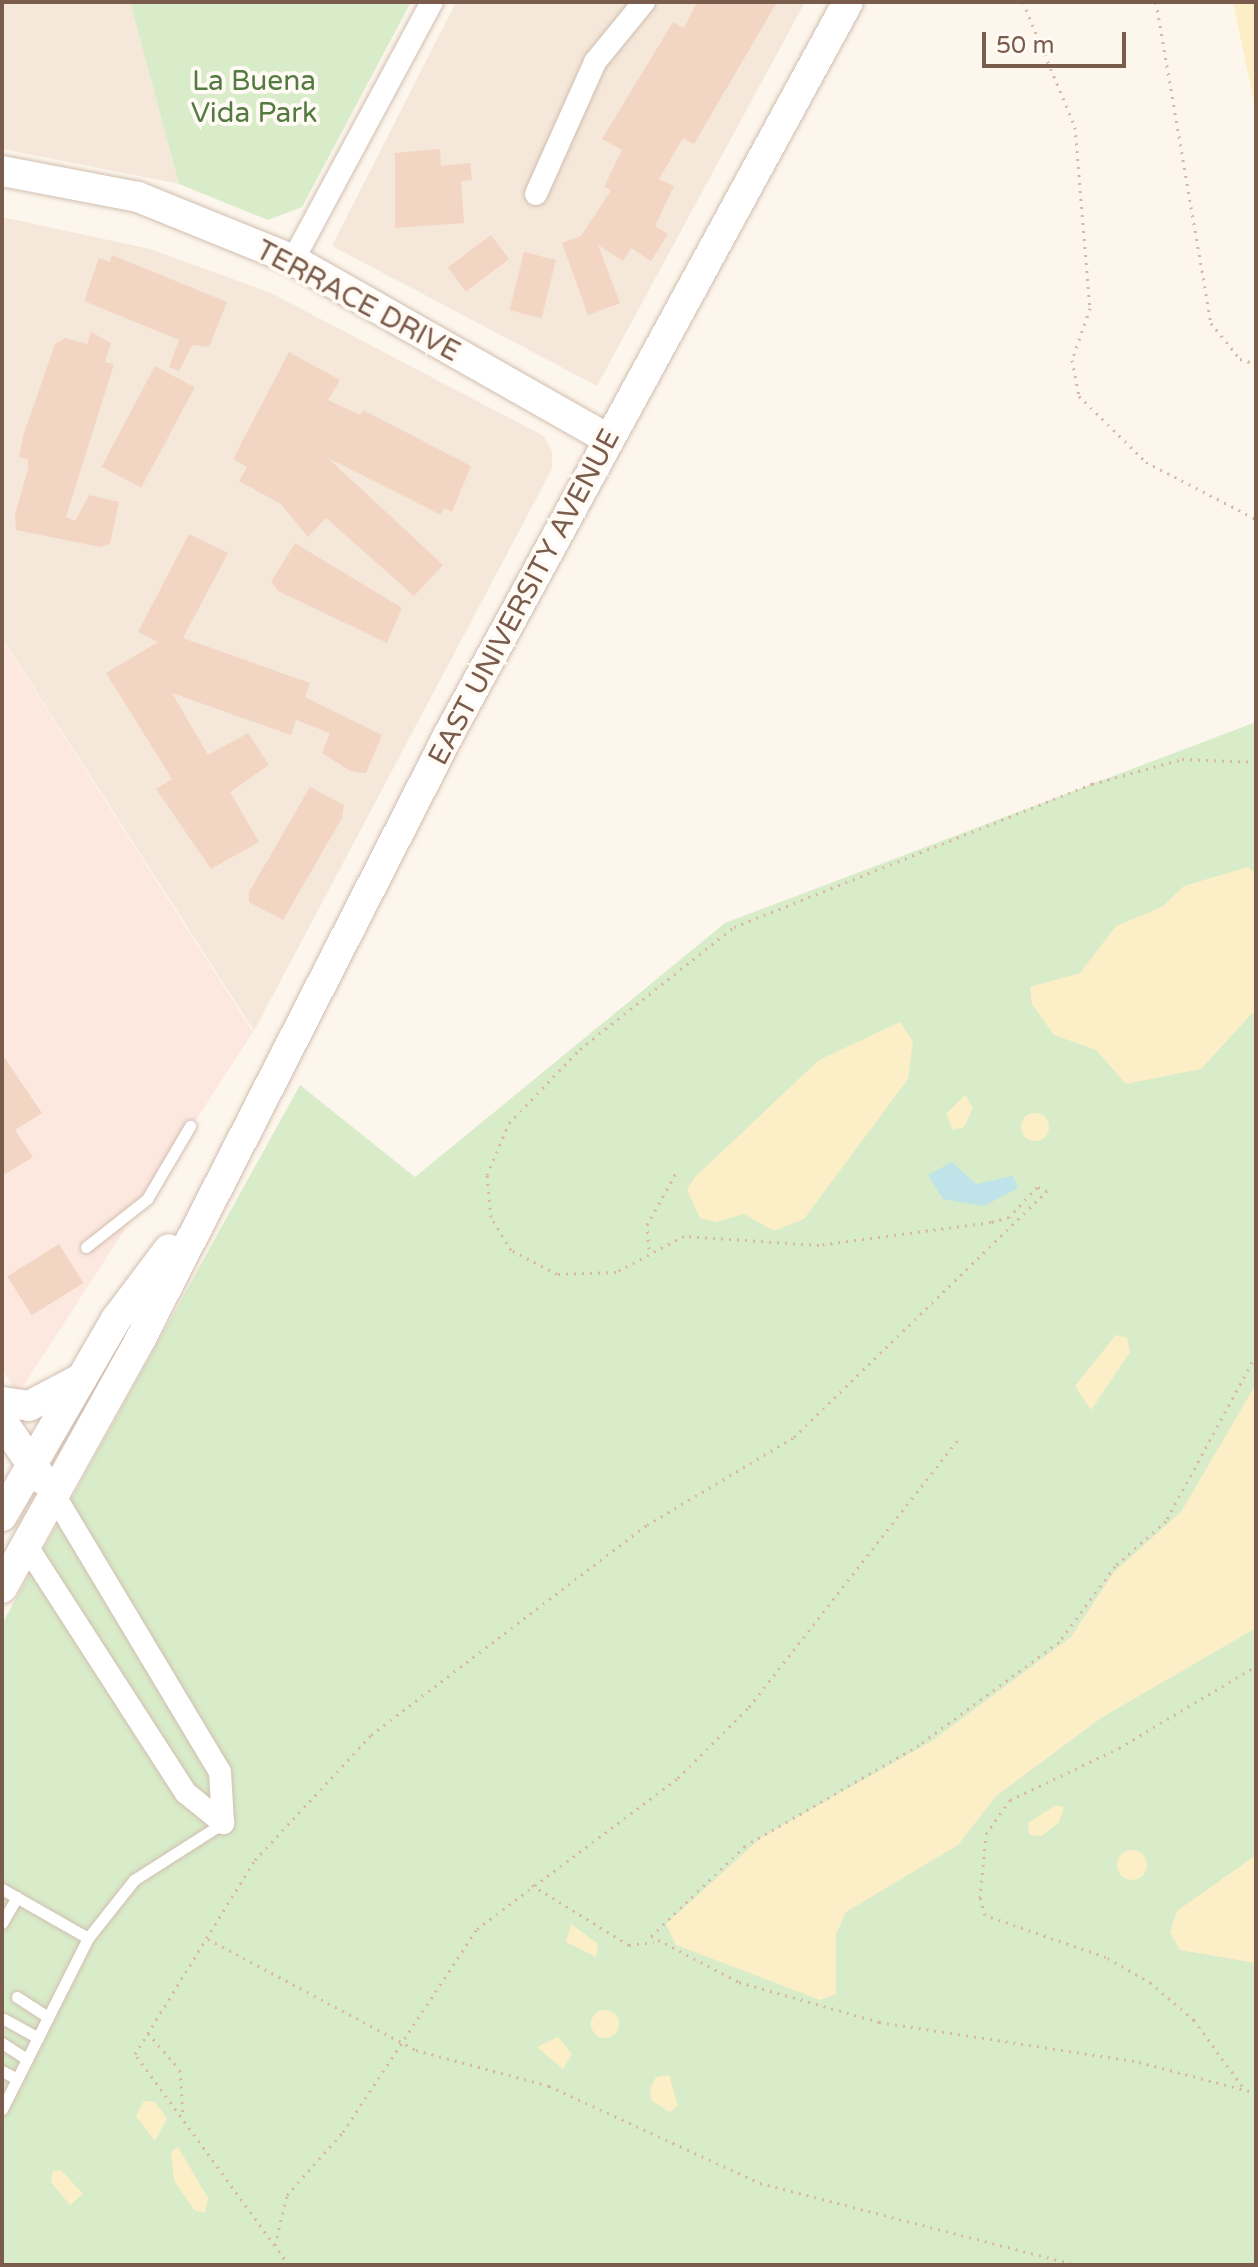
<!DOCTYPE html>
<html>
<head>
<meta charset="utf-8">
<style>
  body { margin:0 }
  #map { position:relative; width:1258px; height:2267px; overflow:hidden; background:#fdf6ec; font-family:"Varela Round",sans-serif }
  div>[style] { position:absolute }
  .residential>* { inset:0; background:#f5e8da }
  .commercial>* { inset:0; background:#fde8e0 }
  .green>* { inset:0; background:#d8ecc9 }
  .sand>* { inset:0; background:#fcefc7 }
  .round { border-radius:50% }
  .water>* { inset:0; background:#bfe3e8 }
  .building>* { inset:0; background:#f3d5c3; transform-origin:0 0 }
  .path>* { height:3px; margin-top:-1.5px; transform-origin:0; background:repeating-linear-gradient(90deg,#d9b8a5 0 2px,transparent 0 8px) }
  .roads { filter:drop-shadow(0 0 2px #d1beb0) drop-shadow(0 0 2px #d1beb0) }
  .lane>* { height:11px; margin:-5.5px; padding:0 5.5px; transform-origin:5.5px; border-radius:5.5px; background:#fff }
  .street>* { height:22px; margin:-11px; padding:0 11px; transform-origin:11px; border-radius:11px; background:#fff }
  .secondary>* { height:30px; margin:-15px; padding:0 15px; transform-origin:15px; border-radius:15px; background:#fff }
  span { translate:-50% -50%; white-space:nowrap; text-align:center; line-height:1.15; -webkit-text-stroke:8px #fffaf3; paint-order:stroke }
  .park-label { font-size:28px; color:#537a41 }
  .street-label { font-size:28px; color:#7a5c4d }
  .frame { position:absolute; inset:0; border:4px solid #7a5c4d; pointer-events:none }
  .scale { position:absolute; left:982px; top:32px; width:144px; height:36px; box-sizing:border-box; border:4px solid #7a5c4d; border-top:0; padding-left:10px; font-size:24px; line-height:28px; white-space:nowrap; color:#7a5c4d; -webkit-text-stroke:6px #fffaf3; paint-order:stroke }
</style>
</head>
<body>
<div id="map">
  <div class="residential">
    <i style="clip-path:polygon(2px 2px,130px 2px,179px 184px,2px 149px)"></i>
    <i style="clip-path:polygon(456px 2px,805px 2px,597px 386px,332px 246px)"></i>
    <i style="clip-path:polygon(2px 217px,150px 249px,271px 293px,544px 436px,552px 452px,552px 469px,254px 1031px,2px 638px)"></i>
  </div>
  <div class="commercial">
    <i style="clip-path:polygon(2px 639px,253px 1032px,18px 1394px,2px 1369px)"></i>
  </div>
  <div class="green">
    <i style="clip-path:polygon(130px 2px,411px 2px,302px 207px,268px 220px,179px 184px)"></i>
    <i style="clip-path:polygon(1256px 722px,1256px 2265px,2px 2265px,2px 1624px,300px 1085px,415px 1177px,725px 923px)"></i>
  </div>
  <div class="sand">
    <i style="clip-path:polygon(1233px 2px,1256px 2px,1256px 112px)"></i>
    <i style="clip-path:polygon(1248px 867px,1256px 874px,1256px 1009px,1201px 1069px,1126px 1084px,1096px 1050px,1054px 1035px,1032px 1004px,1030px 987px,1080px 973px,1116px 926px,1162px 907px,1184px 886px)"></i>
    <i style="clip-path:polygon(900px 1022px,913px 1041px,908px 1079px,804px 1219px,774px 1231px,744px 1214px,716px 1222px,700px 1218px,687px 1190px,694px 1178px,819px 1060px)"></i>
    <i style="clip-path:polygon(965px 1095px,973px 1108px,964px 1127px,953px 1130px,946px 1114px)"></i>
    <i class="round" style="left:1021px;top:1113px;width:28px;height:28px"></i>
    <i style="clip-path:polygon(1116px 1335px,1127px 1338px,1130px 1352px,1091px 1410px,1075px 1386px)"></i>
    <i style="clip-path:polygon(1256px 1384px,1256px 1628px,1101px 1718px,996px 1796px,958px 1845px,846px 1912px,836px 1934px,836px 1994px,820px 2000px,676px 1945px,666px 1924px,762px 1837px,932px 1741px,1071px 1637px,1114px 1572px,1181px 1512px)"></i>
    <i style="clip-path:polygon(1056px 1805px,1064px 1807px,1059px 1822px,1042px 1836px,1029px 1835px,1028px 1823px)"></i>
    <i class="round" style="left:1117px;top:1850px;width:30px;height:30px"></i>
    <i style="clip-path:polygon(1256px 1855px,1256px 1963px,1180px 1950px,1170px 1932px,1177px 1911px)"></i>
    <i style="clip-path:polygon(571px 1924px,598px 1944px,596px 1957px,566px 1942px)"></i>
    <i class="round" style="left:591px;top:2010px;width:28px;height:28px"></i>
    <i style="clip-path:polygon(558px 2037px,572px 2054px,563px 2069px,537px 2047px)"></i>
    <i style="clip-path:polygon(669px 2075px,678px 2106px,670px 2112px,652px 2101px,650px 2089px,656px 2077px)"></i>
    <i style="clip-path:polygon(144px 2101px,155px 2102px,167px 2119px,155px 2141px,136px 2116px)"></i>
    <i style="clip-path:polygon(178px 2147px,208px 2198px,205px 2213px,194px 2210px,174px 2180px,171px 2152px)"></i>
    <i style="clip-path:polygon(61px 2170px,83px 2194px,70px 2205px,51px 2182px,53px 2171px)"></i>
  </div>
  <div class="water">
    <i style="clip-path:polygon(952px 1162px,976px 1184px,1013px 1176px,1018px 1188px,984px 1206px,943px 1199px,928px 1175px)"></i>
  </div>
  <div class="building">
    <i style="clip-path:polygon(697px 2px,777px 2px,694px 144px,683px 138px,659px 179px,674px 186px,655px 226px,668px 234px,651px 261px,631px 248px,623px 261px,598px 245px,620px 303px,588px 315px,562px 243px,581px 236px,611px 190px,604px 187px,622px 150px,602px 139px,673px 22px,684px 28px)"></i>
    <i style="clip-path:polygon(440px 149px,441px 166px,470px 163px,472px 180px,461px 181px,464px 223px,395px 228px,395px 153px)"></i>
    <i style="left:491px;top:235px;width:30px;height:54px;rotate:53deg"></i>
    <i style="left:524px;top:252px;width:33px;height:60px;rotate:14deg"></i>
    <i style="clip-path:polygon(112px 255px,227px 302px,209px 347px,192px 345px,179px 371px,169px 367px,179px 340px,84px 301px,99px 258px,110px 262px)"></i>
    <i style="clip-path:polygon(91px 332px,111px 343px,105px 362px,114px 364px,66px 517px,75px 521px,89px 495px,119px 502px,110px 544px,100px 547px,16px 530px,15px 515px,28px 469px,28px 459px,19px 457px,23px 436px,55px 344px,65px 338px,87px 344px)"></i>
    <i style="clip-path:polygon(289px 352px,340px 380px,328px 400px,360px 415px,363px 410px,471px 466px,452px 512px,444px 508px,441px 515px,328px 458px,443px 565px,414px 596px,326px 518px,308px 537px,281px 504px,239px 481px,247px 467px,233px 459px)"></i>
    <i style="left:155px;top:366px;width:45px;height:114px;rotate:28deg"></i>
    <i style="clip-path:polygon(189px 534px,228px 553px,183px 638px,310px 683px,305px 697px,382px 735px,366px 773px,350px 771px,322px 753px,330px 733px,296px 720px,291px 735px,172px 693px,208px 755px,248px 733px,269px 765px,230px 792px,259px 842px,211px 869px,156px 789px,172px 779px,106px 673px,158px 642px,138px 632px)"></i>
    <i style="clip-path:polygon(295px 543px,402px 608px,387px 643px,278px 591px,271px 582px)"></i>
    <i style="clip-path:polygon(310px 787px,344px 805px,342px 818px,283px 920px,249px 902px,249px 892px)"></i>
    <i style="clip-path:polygon(2px 1054px,42px 1113px,15px 1130px,33px 1157px,2px 1176px)"></i>
    <i style="left:59px;top:1244px;width:46px;height:61px;rotate:58deg"></i>
  </div>
  <div class="path">
    <i style="left:1023px;top:2px;width:135px;rotate:67.4deg"></i>
    <i style="left:1075px;top:127px;width:182px;rotate:85.3deg"></i>
    <i style="left:1090px;top:308px;width:55px;rotate:109.1deg"></i>
    <i style="left:1072px;top:360px;width:37px;rotate:79deg"></i>
    <i style="left:1079px;top:396px;width:94px;rotate:44.6deg"></i>
    <i style="left:1146px;top:462px;width:124px;rotate:27.4deg"></i>
    <i style="left:1156px;top:2px;width:326px;rotate:80.3deg"></i>
    <i style="left:1211px;top:323px;width:46px;rotate:51.1deg"></i>
    <i style="left:1240px;top:359px;width:17px;rotate:17deg"></i>
    <i style="left:649px;top:1249px;width:24px;rotate:-95deg"></i>
    <i style="left:647px;top:1225px;width:60px;rotate:-60.9deg"></i>
    <i style="left:1256px;top:1355px;width:189px;rotate:118.5deg"></i>
    <i style="left:1166px;top:1521px;width:68px;rotate:138.6deg"></i>
    <i style="left:1115px;top:1566px;width:94px;rotate:126.4deg"></i>
    <i style="left:1059px;top:1642px;width:174px;rotate:143.7deg"></i>
    <i style="left:919px;top:1745px;width:201px;rotate:149.9deg"></i>
    <i style="left:745px;top:1846px;width:130px;rotate:136.2deg"></i>
    <i style="left:651px;top:1936px;width:99px;rotate:27.6deg"></i>
    <i style="left:739px;top:1982px;width:146px;rotate:15.9deg"></i>
    <i style="left:879px;top:2022px;width:263px;rotate:8.7deg"></i>
    <i style="left:1139px;top:2062px;width:121px;rotate:14.8deg"></i>
    <i style="left:532px;top:1885px;width:114px;rotate:31.7deg"></i>
    <i style="left:629px;top:1945px;width:25px;rotate:-7deg"></i>
    <i style="left:208px;top:1939px;width:236px;rotate:28.1deg"></i>
    <i style="left:416px;top:2050px;width:138px;rotate:15.1deg"></i>
    <i style="left:549px;top:2086px;width:232px;rotate:24.7deg"></i>
    <i style="left:760px;top:2183px;width:326px;rotate:14.5deg"></i>
    <i style="left:148px;top:2033px;width:49px;rotate:49.1deg"></i>
    <i style="left:180px;top:2070px;width:46px;rotate:86.3deg"></i>
    <i style="left:1242px;top:2086px;width:82px;rotate:-126deg"></i>
    <i style="left:1194px;top:2020px;width:57px;rotate:-139.3deg"></i>
    <i style="left:1151px;top:1983px;width:52px;rotate:-150deg"></i>
    <i style="left:1106px;top:1957px;width:128px;rotate:-160.9deg"></i>
    <i style="left:985px;top:1915px;width:18px;rotate:-106deg"></i>
    <i style="left:980px;top:1898px;width:64px;rotate:-84.6deg"></i>
    <i style="left:986px;top:1834px;width:42px;rotate:-54.8deg"></i>
    <i style="left:1010px;top:1800px;width:121px;rotate:-25.5deg"></i>
    <i style="left:1119px;top:1748px;width:160px;rotate:-30.9deg"></i>
    <i style="left:275px;top:2245px;width:51px;rotate:-76.5deg"></i>
    <i style="left:287px;top:2195px;width:84px;rotate:-48.4deg"></i>
    <i style="left:343px;top:2132px;width:243px;rotate:-56.6deg"></i>
    <i style="left:477px;top:1929px;width:251px;rotate:-36.9deg"></i>
    <i style="left:678px;top:1778px;width:100px;rotate:-45deg"></i>
    <i style="left:749px;top:1707px;width:344px;rotate:-52deg"></i>
    <i style="left:289px;top:2265px;width:261px;rotate:-126.1deg"></i>
    <i style="left:135px;top:2054px;width:228px;rotate:-58.3deg"></i>
    <i style="left:255px;top:1860px;width:171px;rotate:-47.1deg"></i>
    <i style="left:371px;top:1735px;width:347px;rotate:-37.3deg"></i>
    <i style="left:647px;top:1525px;width:171px;rotate:-30.9deg"></i>
    <i style="left:794px;top:1437px;width:353px;rotate:-44.2deg"></i>
    <i style="left:1047px;top:1191px;width:11px;rotate:-158deg"></i>
    <i style="left:1037px;top:1187px;width:41px;rotate:133deg"></i>
    <i style="left:1009px;top:1217px;width:19px;rotate:164deg"></i>
    <i style="left:991px;top:1222px;width:174px;rotate:172.4deg"></i>
    <i style="left:819px;top:1245px;width:135px;rotate:-176.2deg"></i>
    <i style="left:684px;top:1236px;width:77px;rotate:152.1deg"></i>
    <i style="left:616px;top:1272px;width:59px;rotate:178.1deg"></i>
    <i style="left:557px;top:1274px;width:52px;rotate:-152.4deg"></i>
    <i style="left:511px;top:1250px;width:39px;rotate:-121deg"></i>
    <i style="left:491px;top:1217px;width:42px;rotate:-95.4deg"></i>
    <i style="left:487px;top:1175px;width:56px;rotate:-67.1deg"></i>
    <i style="left:509px;top:1123px;width:103px;rotate:-46.2deg"></i>
    <i style="left:580px;top:1049px;width:196px;rotate:-38.4deg"></i>
    <i style="left:734px;top:927px;width:386px;rotate:-21.8deg"></i>
    <i style="left:1092px;top:784px;width:93px;rotate:-15.5deg"></i>
    <i style="left:1182px;top:759px;width:74px;rotate:2.3deg"></i>
  </div>
  <div class="roads">
    <div class="lane">
      <i style="left:86px;top:1247px;width:78px;rotate:-38.2deg"></i>
      <i style="left:147px;top:1199px;width:85px;rotate:-59.5deg"></i>
      <i style="left:2px;top:1889px;width:99px;rotate:29.7deg"></i>
      <i style="left:88px;top:1938px;width:74px;rotate:-51.6deg"></i>
      <i style="left:134px;top:1880px;width:106px;rotate:-32.6deg"></i>
      <i style="left:2px;top:1923px;width:30px;rotate:-60deg"></i>
      <i style="left:17px;top:1997px;width:37px;rotate:33deg"></i>
      <i style="left:4px;top:2019px;width:39px;rotate:29deg"></i>
      <i style="left:2px;top:2043px;width:30px;rotate:33deg"></i>
      <i style="left:2px;top:2071px;width:17px;rotate:28deg"></i>
      <i style="left:2px;top:2109px;width:191px;rotate:-63.3deg"></i>
    </div>
    <div class="street">
      <i style="left:536px;top:194px;width:145px;rotate:-65.9deg"></i>
      <i style="left:595px;top:62px;width:77px;rotate:-50.8deg"></i>
      <i style="left:293px;top:260px;width:293px;rotate:-61.7deg"></i>
      <i style="left:53px;top:1493px;width:325px;rotate:59.1deg"></i>
      <i style="left:220px;top:1772px;width:51px;rotate:86.6deg"></i>
      <i style="left:26px;top:1545px;width:295px;rotate:57.2deg"></i>
      <i style="left:186px;top:1793px;width:48px;rotate:39deg"></i>
    </div>
    <div class="secondary">
      <i style="left:2px;top:171px;width:138px;rotate:10.8deg"></i>
      <i style="left:138px;top:197px;width:167px;rotate:22.1deg"></i>
      <i style="left:293px;top:260px;width:362px;rotate:29.6deg"></i>
      <i style="left:2px;top:1402px;width:27px;rotate:8deg"></i>
      <i style="left:29px;top:1406px;width:60px;rotate:-27.8deg"></i>
      <i style="left:2px;top:1421px;width:70px;rotate:55.4deg"></i>
      <i style="left:2px;top:1516px;width:229px;rotate:-59.9deg"></i>
      <i style="left:117px;top:1318px;width:86px;rotate:-53deg"></i>
      <i style="left:2px;top:1588px;width:284px;rotate:-60.9deg"></i>
      <i style="left:140px;top:1340px;width:682px;rotate:-62.98deg"></i>
      <i style="left:450px;top:732px;width:831px;rotate:-61.4deg"></i>
    </div>
  </div>
  <div class="park-label">
    <span style="left:254px;top:97px">La Buena<br>Vida Park</span>
  </div>
  <div class="street-label">
    <span style="left:358px;top:301px;rotate:28deg">TERRACE DRIVE</span>
    <span style="left:524px;top:597px;rotate:-62deg">EAST UNIVERSITY AVENUE</span>
  </div>
  <div class="frame"></div>
  <div class="scale">50 m</div>
</div>
</body>
</html>
